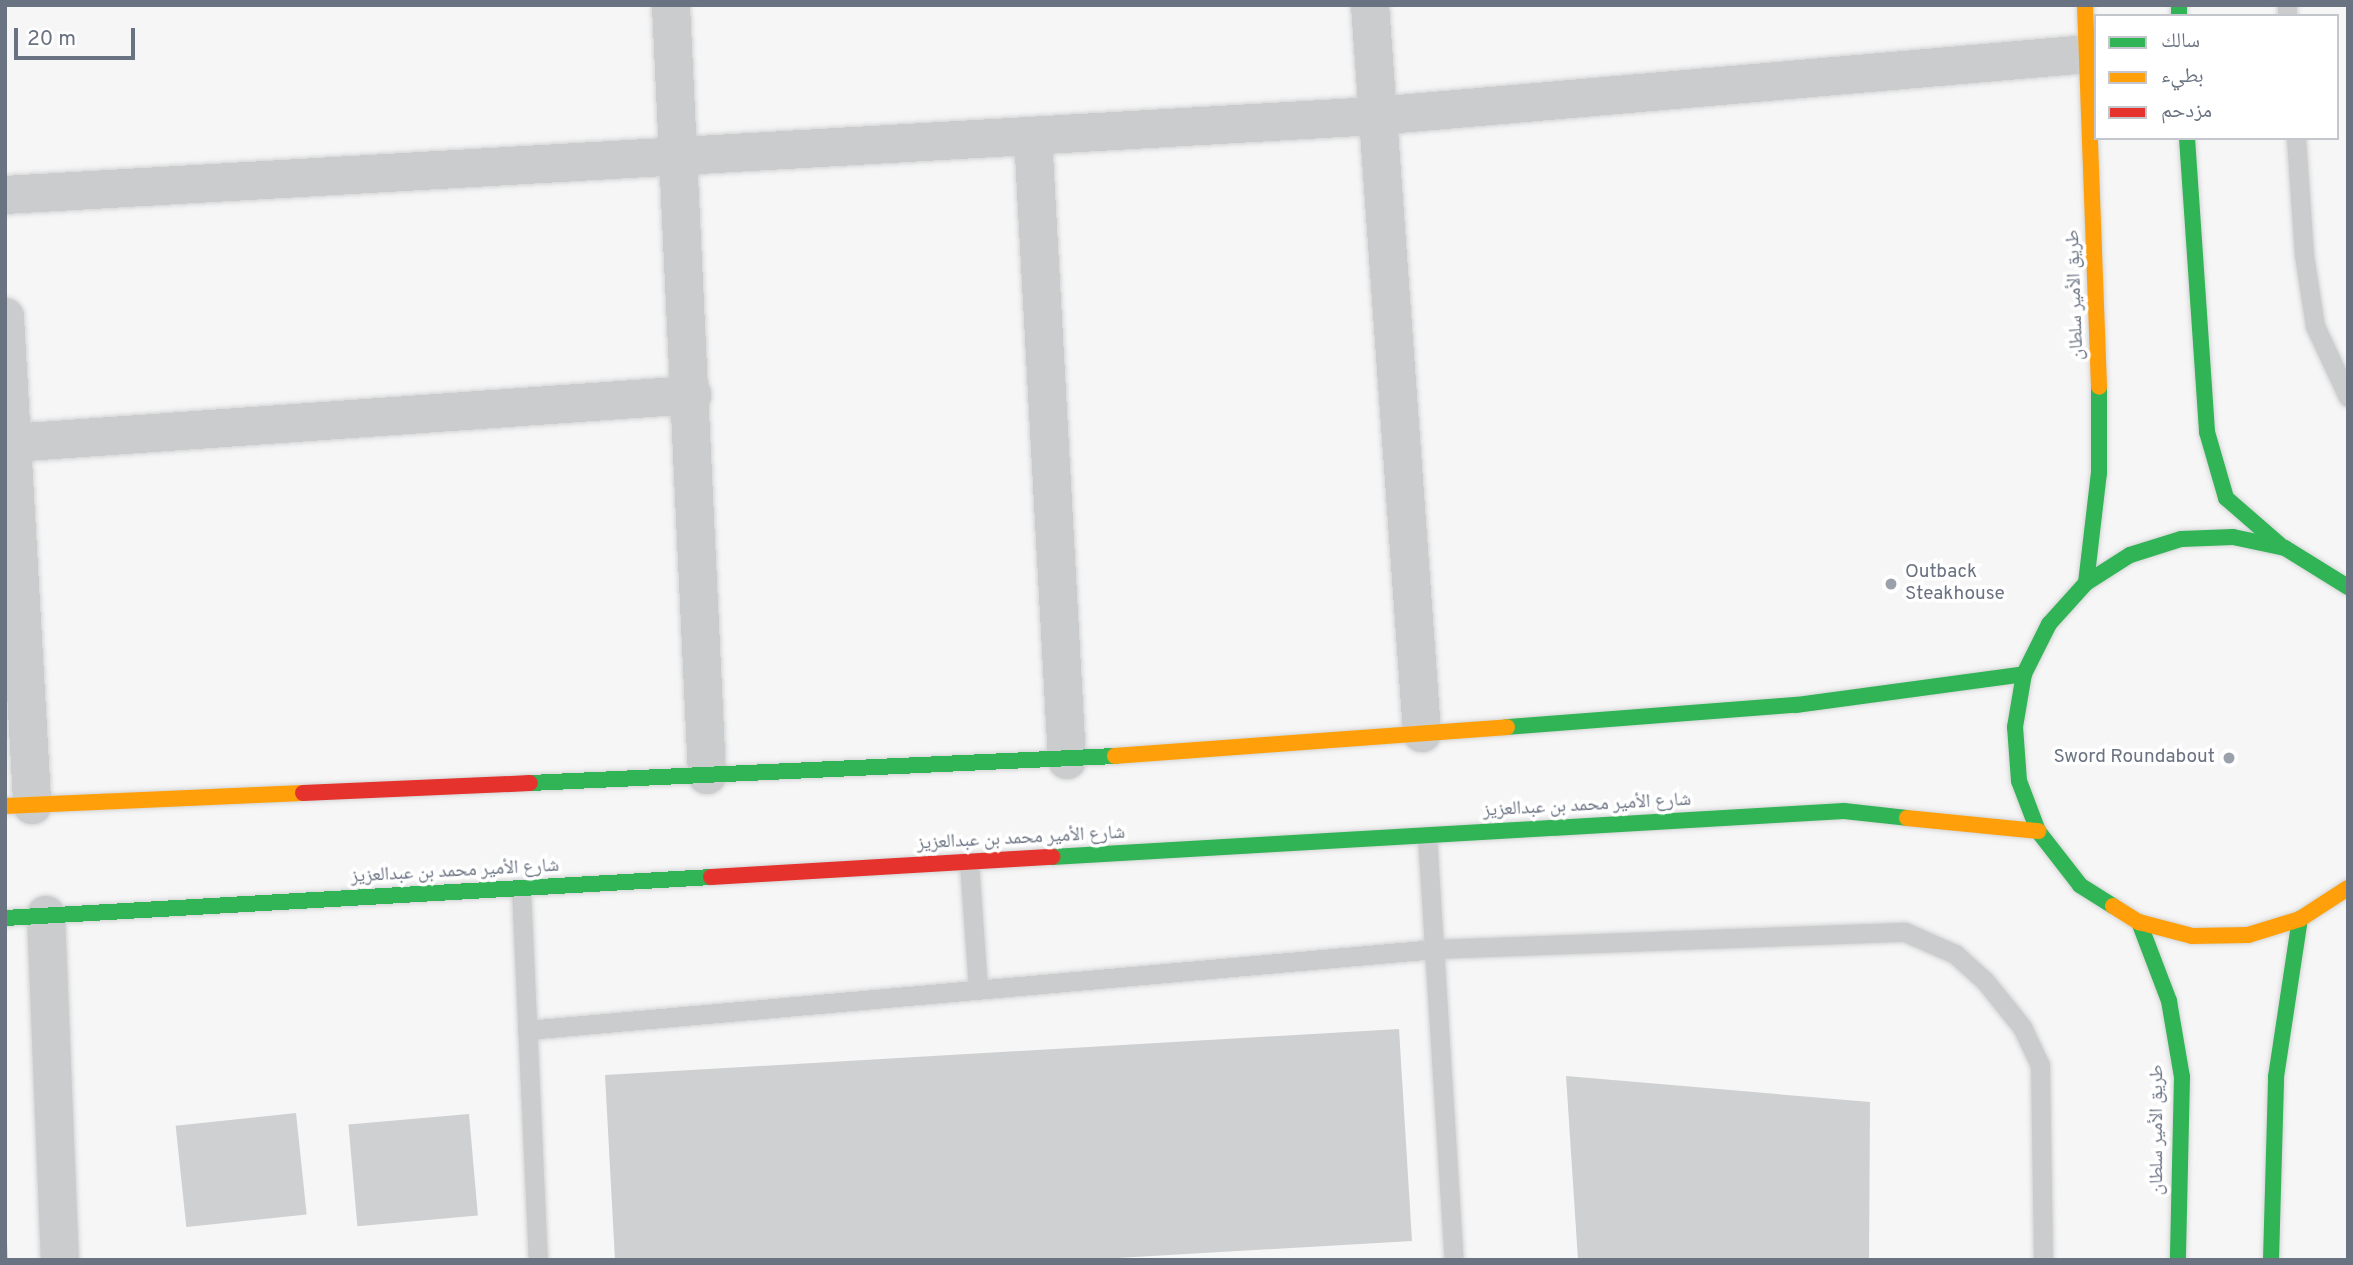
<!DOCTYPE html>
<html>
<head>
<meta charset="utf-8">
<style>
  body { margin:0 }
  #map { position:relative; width:2353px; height:1265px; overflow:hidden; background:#f6f6f6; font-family:Overpass,"Noto Naskh Arabic",sans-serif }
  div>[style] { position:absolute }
  .building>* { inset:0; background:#cfd0d1; transform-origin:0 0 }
  .roads { filter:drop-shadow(0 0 2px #d3d4d5) drop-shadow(0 0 2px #d3d4d5) }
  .lane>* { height:19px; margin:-9.5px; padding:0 9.5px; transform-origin:9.5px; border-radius:9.5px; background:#cbcccd }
  .street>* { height:38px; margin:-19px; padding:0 19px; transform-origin:19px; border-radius:19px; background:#cbcccd }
  .fast>* { height:16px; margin:-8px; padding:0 8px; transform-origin:8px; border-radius:8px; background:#30b455 }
  .slow>* { height:16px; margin:-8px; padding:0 8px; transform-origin:8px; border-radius:8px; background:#ff9f0a }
  .jam>* { height:16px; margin:-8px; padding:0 8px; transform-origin:8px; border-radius:8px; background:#e5322d }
  .dots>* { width:19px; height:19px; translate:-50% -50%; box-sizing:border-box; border:4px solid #fff; border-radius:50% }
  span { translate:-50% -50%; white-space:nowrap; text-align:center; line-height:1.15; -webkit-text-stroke:7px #fff; paint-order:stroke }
  .street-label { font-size:19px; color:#6a7382 }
  .poi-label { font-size:19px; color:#6a7382 }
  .left { translate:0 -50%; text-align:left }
  .right { translate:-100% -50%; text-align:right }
  .frame { position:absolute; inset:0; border:7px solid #6a7382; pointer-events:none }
  .legend { position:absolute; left:2094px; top:14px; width:245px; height:126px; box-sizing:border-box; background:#fff; border:2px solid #c3c7cd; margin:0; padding:9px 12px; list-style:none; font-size:21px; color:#6a7382 }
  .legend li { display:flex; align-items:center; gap:14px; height:35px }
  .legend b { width:35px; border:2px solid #c3c7cd }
  .scale { position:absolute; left:14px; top:28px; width:121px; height:32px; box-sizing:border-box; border:4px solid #6a7382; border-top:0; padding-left:9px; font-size:21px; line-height:24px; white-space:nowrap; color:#6a7382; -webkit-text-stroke:5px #fff; paint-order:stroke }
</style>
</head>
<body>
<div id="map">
  <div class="building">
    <i style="clip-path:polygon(1399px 1029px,1412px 1241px,1083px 1260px,615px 1260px,605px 1075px)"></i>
    <i style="clip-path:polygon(1566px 1076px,1870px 1102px,1869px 1260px,1578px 1260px)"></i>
    <i style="left:296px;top:1113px;width:102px;height:121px;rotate:84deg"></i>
    <i style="left:469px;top:1114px;width:102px;height:121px;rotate:85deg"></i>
    <i style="clip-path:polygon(5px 1241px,7px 1241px,8px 1260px,5px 1260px)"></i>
  </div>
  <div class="roads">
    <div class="lane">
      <i style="left:2287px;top:5px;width:11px;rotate:90deg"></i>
      <i style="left:2296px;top:138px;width:117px;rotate:86.1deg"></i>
      <i style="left:2304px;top:255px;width:72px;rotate:81.2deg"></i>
      <i style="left:2315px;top:326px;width:78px;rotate:65.1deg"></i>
      <i style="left:1427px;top:836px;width:425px;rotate:86.4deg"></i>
      <i style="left:969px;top:863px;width:126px;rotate:85.9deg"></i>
      <i style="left:521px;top:889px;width:371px;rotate:87.4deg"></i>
      <i style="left:527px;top:1030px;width:911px;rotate:-5.1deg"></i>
      <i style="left:1434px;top:949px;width:471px;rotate:-2.1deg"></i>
      <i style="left:1905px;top:932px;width:55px;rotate:23.7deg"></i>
      <i style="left:1955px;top:954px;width:40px;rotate:42deg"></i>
      <i style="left:1985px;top:981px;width:59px;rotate:51.2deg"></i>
      <i style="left:2022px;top:1027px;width:42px;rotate:64.7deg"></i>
      <i style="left:2040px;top:1065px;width:195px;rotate:89.1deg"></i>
    </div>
    <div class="street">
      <i style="left:671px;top:5px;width:771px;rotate:87.32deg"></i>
      <i style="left:1370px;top:5px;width:730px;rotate:85.91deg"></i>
      <i style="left:1033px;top:136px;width:625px;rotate:86.88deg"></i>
      <i style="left:5px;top:195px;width:1373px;rotate:-3.3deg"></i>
      <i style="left:1376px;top:116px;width:715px;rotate:-4.98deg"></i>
      <i style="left:5px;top:317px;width:489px;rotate:86.8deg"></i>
      <i style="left:12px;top:443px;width:682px;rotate:-4.04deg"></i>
      <i style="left:46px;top:915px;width:345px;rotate:87.7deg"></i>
    </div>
    <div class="fast">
      <i style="left:2179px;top:5px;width:11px;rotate:90deg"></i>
      <i style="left:2187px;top:138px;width:295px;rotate:86.1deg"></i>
      <i style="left:2207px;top:432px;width:69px;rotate:73.9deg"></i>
      <i style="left:2226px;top:498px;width:72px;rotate:41deg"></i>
      <i style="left:2086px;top:583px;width:111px;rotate:-83.3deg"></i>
      <i style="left:2099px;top:473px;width:86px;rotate:-90deg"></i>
      <i style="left:1507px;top:727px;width:290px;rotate:-4.4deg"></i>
      <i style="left:1796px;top:705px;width:230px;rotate:-7.7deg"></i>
      <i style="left:530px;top:783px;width:586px;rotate:-2.64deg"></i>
      <i style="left:1052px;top:857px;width:793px;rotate:-3.32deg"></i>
      <i style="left:1844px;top:811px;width:63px;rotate:6.3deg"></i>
      <i style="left:2113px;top:906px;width:39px;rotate:-148deg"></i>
      <i style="left:2080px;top:885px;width:68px;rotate:-127.9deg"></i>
      <i style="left:2038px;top:831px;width:53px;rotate:-110.8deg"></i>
      <i style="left:2019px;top:781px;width:54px;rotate:-94.2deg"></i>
      <i style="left:2015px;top:727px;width:54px;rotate:-80.4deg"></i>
      <i style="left:2024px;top:674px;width:56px;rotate:-63.4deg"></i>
      <i style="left:2049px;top:624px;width:55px;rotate:-47.9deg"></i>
      <i style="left:2086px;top:583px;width:52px;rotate:-32.5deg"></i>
      <i style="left:2130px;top:555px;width:53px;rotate:-17.4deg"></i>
      <i style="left:2181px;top:539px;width:52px;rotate:-2.2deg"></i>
      <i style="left:2233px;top:537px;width:53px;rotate:11.9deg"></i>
      <i style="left:2285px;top:548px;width:74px;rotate:31.8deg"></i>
      <i style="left:5px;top:918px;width:707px;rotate:-3.32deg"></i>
      <i style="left:2139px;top:922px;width:85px;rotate:69.2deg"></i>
      <i style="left:2169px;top:1001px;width:77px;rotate:80.3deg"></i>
      <i style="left:2182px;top:1077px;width:183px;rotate:91.3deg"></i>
      <i style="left:2271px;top:1260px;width:183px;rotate:-88.4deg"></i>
      <i style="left:2276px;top:1077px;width:160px;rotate:-81.4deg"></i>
    </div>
    <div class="slow">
      <i style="left:2085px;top:5px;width:382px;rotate:87.9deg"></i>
      <i style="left:1115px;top:756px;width:393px;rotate:-4.2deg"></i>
      <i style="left:5px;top:806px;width:298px;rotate:-2.5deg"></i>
      <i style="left:1907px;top:818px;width:132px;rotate:5.7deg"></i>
      <i style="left:2113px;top:906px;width:31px;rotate:32deg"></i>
      <i style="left:2139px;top:922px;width:55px;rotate:14.8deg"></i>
      <i style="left:2192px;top:936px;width:56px;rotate:-1deg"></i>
      <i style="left:2248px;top:935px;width:54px;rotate:-17.1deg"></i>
      <i style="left:2300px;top:919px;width:57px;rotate:-32.9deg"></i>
    </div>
    <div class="jam">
      <i style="left:303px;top:793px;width:227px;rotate:-2.5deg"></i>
      <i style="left:711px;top:877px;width:342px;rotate:-3.4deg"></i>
    </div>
  </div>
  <div class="dots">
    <i style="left:1891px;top:584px;background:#9ba1ab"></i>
    <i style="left:2229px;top:758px;background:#9ba1ab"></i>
  </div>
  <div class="street-label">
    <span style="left:2076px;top:295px;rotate:-92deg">طريق الأمير سلطان</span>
    <span style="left:1587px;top:806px;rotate:-3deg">شارع الأمير محمد بن عبدالعزيز</span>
    <span style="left:1021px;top:839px;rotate:-3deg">شارع الأمير محمد بن عبدالعزيز</span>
    <span style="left:455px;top:872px;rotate:-3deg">شارع الأمير محمد بن عبدالعزيز</span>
    <span style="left:2158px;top:1130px;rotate:-90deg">طريق الأمير سلطان</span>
  </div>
  <div class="poi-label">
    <span class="left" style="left:1905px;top:584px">Outback<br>Steakhouse</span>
    <span class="right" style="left:2215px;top:758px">Sword Roundabout</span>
  </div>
  <div class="frame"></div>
  <ul class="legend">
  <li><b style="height:9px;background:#30b455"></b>سالك</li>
  <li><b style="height:9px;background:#ff9f0a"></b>بطيء</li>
  <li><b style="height:9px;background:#e5322d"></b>مزدحم</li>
  </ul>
  <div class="scale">20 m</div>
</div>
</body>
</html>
